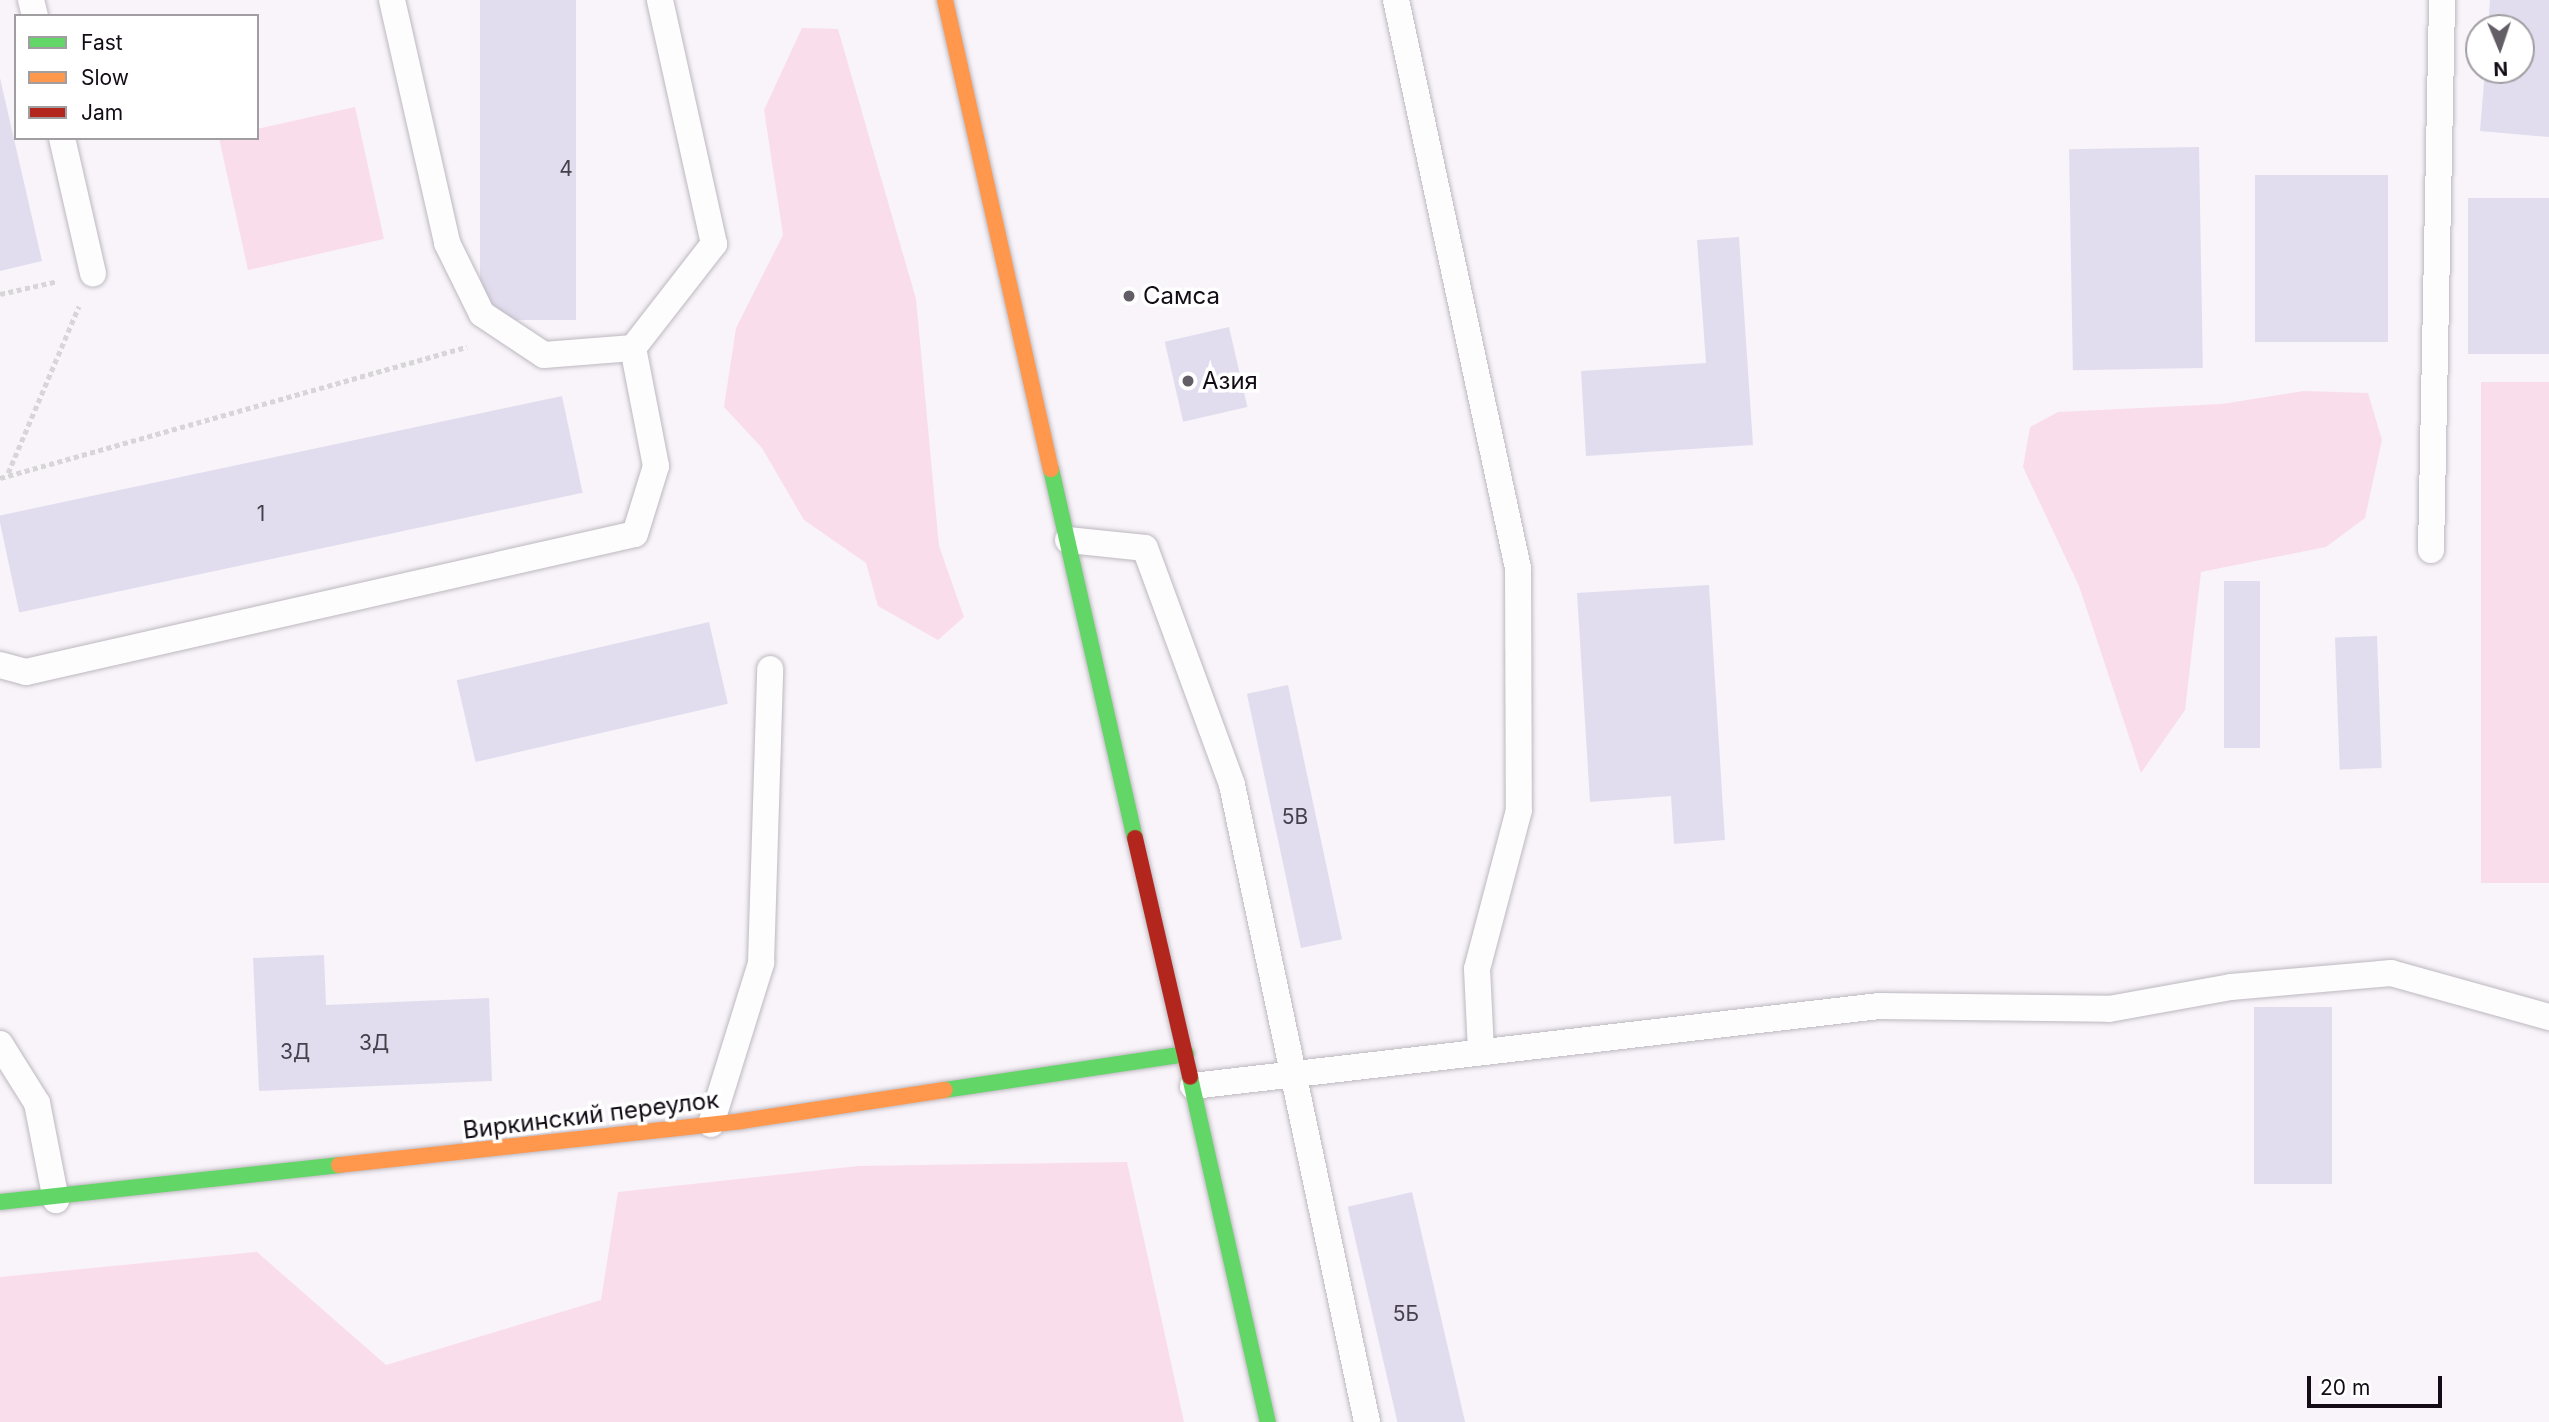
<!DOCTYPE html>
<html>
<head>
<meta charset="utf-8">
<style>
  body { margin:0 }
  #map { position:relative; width:2549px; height:1422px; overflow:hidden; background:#f8f4fa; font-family:Inter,sans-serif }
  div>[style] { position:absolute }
  .green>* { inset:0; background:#faddea; transform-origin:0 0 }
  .building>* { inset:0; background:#e2ddee; transform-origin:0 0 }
  .path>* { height:4.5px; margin-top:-2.25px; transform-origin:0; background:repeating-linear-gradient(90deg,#d7d5d7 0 5px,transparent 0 8.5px) }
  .roads { filter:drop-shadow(0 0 2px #bdb8bf) drop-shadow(0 0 2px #bdb8bf) }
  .lane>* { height:26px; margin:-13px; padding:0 13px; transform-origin:13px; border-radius:13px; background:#fefdfe }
  .fast>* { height:16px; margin:-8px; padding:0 8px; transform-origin:8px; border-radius:8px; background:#63d668 }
  .slow>* { height:16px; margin:-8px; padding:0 8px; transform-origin:8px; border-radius:8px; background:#ff974d }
  .jam>* { height:16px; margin:-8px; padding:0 8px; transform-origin:8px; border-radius:8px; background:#b3261e }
  .dots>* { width:19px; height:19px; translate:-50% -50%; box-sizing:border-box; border:4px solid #fff; border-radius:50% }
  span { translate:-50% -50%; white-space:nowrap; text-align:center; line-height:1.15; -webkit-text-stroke:7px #fff; paint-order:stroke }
  .number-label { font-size:21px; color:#47404c }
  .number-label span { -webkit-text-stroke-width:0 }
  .poi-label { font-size:24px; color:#130c16 }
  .left { translate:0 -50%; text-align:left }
  .street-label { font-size:24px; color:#130c16 }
  .legend { position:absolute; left:14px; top:14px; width:245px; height:126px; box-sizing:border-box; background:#fff; border:2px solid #a19ea2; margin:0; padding:9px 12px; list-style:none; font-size:21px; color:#130c16 }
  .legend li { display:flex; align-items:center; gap:14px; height:35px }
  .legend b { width:35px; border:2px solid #a19ea2 }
  .north { position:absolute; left:2465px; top:14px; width:70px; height:70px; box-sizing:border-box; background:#fff; border:2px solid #a19ea2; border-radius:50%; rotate:178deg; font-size:19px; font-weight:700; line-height:28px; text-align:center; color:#130c16 }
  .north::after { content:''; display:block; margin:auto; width:24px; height:32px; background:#635d66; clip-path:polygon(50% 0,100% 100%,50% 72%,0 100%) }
  .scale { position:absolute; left:2307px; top:1376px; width:135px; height:32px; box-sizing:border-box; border:4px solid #130c16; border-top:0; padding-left:9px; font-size:21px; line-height:24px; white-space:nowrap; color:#130c16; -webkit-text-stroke:5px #fff; paint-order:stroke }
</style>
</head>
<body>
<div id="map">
  <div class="green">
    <i style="clip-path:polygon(802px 28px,838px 29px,916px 299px,939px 546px,964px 617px,938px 640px,878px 606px,866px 563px,804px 520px,762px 448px,724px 407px,736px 328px,783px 235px,764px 110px)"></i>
    <i style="clip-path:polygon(355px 107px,384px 239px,248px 270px,219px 138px,257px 138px,257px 129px)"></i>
    <i style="left:2549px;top:382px;width:501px;height:68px;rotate:90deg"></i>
    <i style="clip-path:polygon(2304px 391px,2368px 393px,2382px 440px,2365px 518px,2326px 547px,2201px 572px,2185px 710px,2141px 773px,2079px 586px,2023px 467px,2030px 427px,2058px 412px,2222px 404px)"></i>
    <i style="clip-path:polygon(1127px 1162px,1184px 1422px,0 1422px,0 1277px,257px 1252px,386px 1365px,601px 1300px,618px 1192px,858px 1166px)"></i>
  </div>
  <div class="building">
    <i style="left:480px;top:0;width:96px;height:320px"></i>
    <i style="clip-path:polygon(2490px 0,2549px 0,2549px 137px,2480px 131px,2485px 70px,2521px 70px,2521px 28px,2488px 28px)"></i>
    <i style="clip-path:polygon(0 78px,42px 261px,0 271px)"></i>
    <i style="left:2199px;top:147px;width:221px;height:130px;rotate:89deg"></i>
    <i style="left:2255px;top:175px;width:133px;height:167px"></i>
    <i style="left:2549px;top:198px;width:156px;height:81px;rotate:90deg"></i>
    <i style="clip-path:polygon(1739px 237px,1753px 445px,1586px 456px,1581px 371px,1706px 363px,1697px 240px)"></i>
    <i style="left:1229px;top:327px;width:82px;height:66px;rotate:77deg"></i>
    <i style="left:562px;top:396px;width:99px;height:576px;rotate:78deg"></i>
    <i style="left:2224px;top:581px;width:36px;height:167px"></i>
    <i style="clip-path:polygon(1709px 585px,1725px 840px,1674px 844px,1671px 796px,1590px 802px,1577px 593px)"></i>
    <i style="left:709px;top:622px;width:84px;height:259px;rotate:77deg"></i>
    <i style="left:2377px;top:636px;width:132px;height:42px;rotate:88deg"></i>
    <i style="left:1288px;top:685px;width:260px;height:42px;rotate:78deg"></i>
    <i style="clip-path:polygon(324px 955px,326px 1005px,489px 998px,492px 1081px,259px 1091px,253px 958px)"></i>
    <i style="left:2254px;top:1007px;width:78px;height:177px"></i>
    <i style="left:1412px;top:1192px;width:236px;height:66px;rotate:77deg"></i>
  </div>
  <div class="path">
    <i style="left:0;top:294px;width:59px;rotate:-12.6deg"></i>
    <i style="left:8px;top:473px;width:181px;rotate:-67deg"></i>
    <i style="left:0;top:478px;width:485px;rotate:-15.7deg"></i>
  </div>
  <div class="roads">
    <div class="lane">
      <i style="left:31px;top:0;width:16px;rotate:76deg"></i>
      <i style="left:392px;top:0;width:249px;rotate:77.2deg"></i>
      <i style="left:447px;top:243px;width:79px;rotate:63.8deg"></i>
      <i style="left:482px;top:314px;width:74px;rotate:33.5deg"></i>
      <i style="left:544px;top:355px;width:89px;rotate:-4.5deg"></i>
      <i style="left:1396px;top:0;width:581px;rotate:77.88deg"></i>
      <i style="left:1518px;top:568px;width:242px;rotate:89.8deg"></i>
      <i style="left:1519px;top:810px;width:164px;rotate:104.8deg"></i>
      <i style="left:1477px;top:969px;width:82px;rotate:87.2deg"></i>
      <i style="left:62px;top:138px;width:139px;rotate:77.1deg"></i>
      <i style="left:1068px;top:540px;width:77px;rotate:5.9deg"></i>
      <i style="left:1145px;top:548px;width:252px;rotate:69.8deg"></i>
      <i style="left:1232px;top:785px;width:651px;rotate:78.03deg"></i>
      <i style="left:2431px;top:550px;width:550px;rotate:-88.85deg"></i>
      <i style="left:0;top:665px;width:27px;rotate:15deg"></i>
      <i style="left:26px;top:672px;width:624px;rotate:-12.77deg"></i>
      <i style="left:635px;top:534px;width:71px;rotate:-72.8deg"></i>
      <i style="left:656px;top:466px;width:120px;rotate:-101deg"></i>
      <i style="left:633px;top:348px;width:132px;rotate:-52.1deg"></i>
      <i style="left:714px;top:244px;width:250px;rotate:-102.5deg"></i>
      <i style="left:0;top:1044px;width:70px;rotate:57.9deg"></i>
      <i style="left:37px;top:1103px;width:99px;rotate:78.9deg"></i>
      <i style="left:1193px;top:1086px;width:691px;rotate:-6.65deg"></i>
      <i style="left:1879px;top:1006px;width:230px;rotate:0.7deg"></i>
      <i style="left:2109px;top:1009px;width:124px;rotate:-10.2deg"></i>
      <i style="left:2231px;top:987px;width:161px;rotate:-5deg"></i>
      <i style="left:2391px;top:973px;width:164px;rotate:15.6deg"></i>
      <i style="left:711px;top:1124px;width:169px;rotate:-72.7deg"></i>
      <i style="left:761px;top:963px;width:294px;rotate:-88.2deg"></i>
    </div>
    <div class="fast">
      <i style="left:1051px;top:469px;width:378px;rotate:77.2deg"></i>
      <i style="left:1190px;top:1077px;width:354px;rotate:77.3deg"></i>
      <i style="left:945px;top:1090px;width:244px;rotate:-8.5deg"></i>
      <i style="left:0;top:1202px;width:341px;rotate:-6.2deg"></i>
    </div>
    <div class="slow">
      <i style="left:945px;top:0;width:481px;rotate:77.3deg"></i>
      <i style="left:339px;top:1165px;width:405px;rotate:-6.2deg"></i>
      <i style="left:742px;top:1121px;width:205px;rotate:-8.7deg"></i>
    </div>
    <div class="jam">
      <i style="left:1135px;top:838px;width:245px;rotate:77deg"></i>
    </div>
  </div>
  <div class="dots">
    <i style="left:1129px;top:296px;background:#635d66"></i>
    <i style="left:1188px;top:381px;background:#635d66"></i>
  </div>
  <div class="number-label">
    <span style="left:566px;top:169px">4</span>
    <span style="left:261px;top:514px">1</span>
    <span style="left:1295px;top:817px">5В</span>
    <span style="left:374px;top:1043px">3Д</span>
    <span style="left:295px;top:1052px">3Д</span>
    <span style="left:1406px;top:1314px">5Б</span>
  </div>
  <div class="poi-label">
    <span class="left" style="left:1143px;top:296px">Самса</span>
    <span class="left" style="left:1202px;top:381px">Азия</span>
  </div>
  <div class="street-label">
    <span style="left:591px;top:1115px;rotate:-7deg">Виркинский переулок</span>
  </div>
  <ul class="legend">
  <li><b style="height:9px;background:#63d668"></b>Fast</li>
  <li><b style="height:9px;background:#ff974d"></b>Slow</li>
  <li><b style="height:9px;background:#b3261e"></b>Jam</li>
  </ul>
  <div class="north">N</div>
  <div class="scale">20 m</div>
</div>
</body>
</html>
